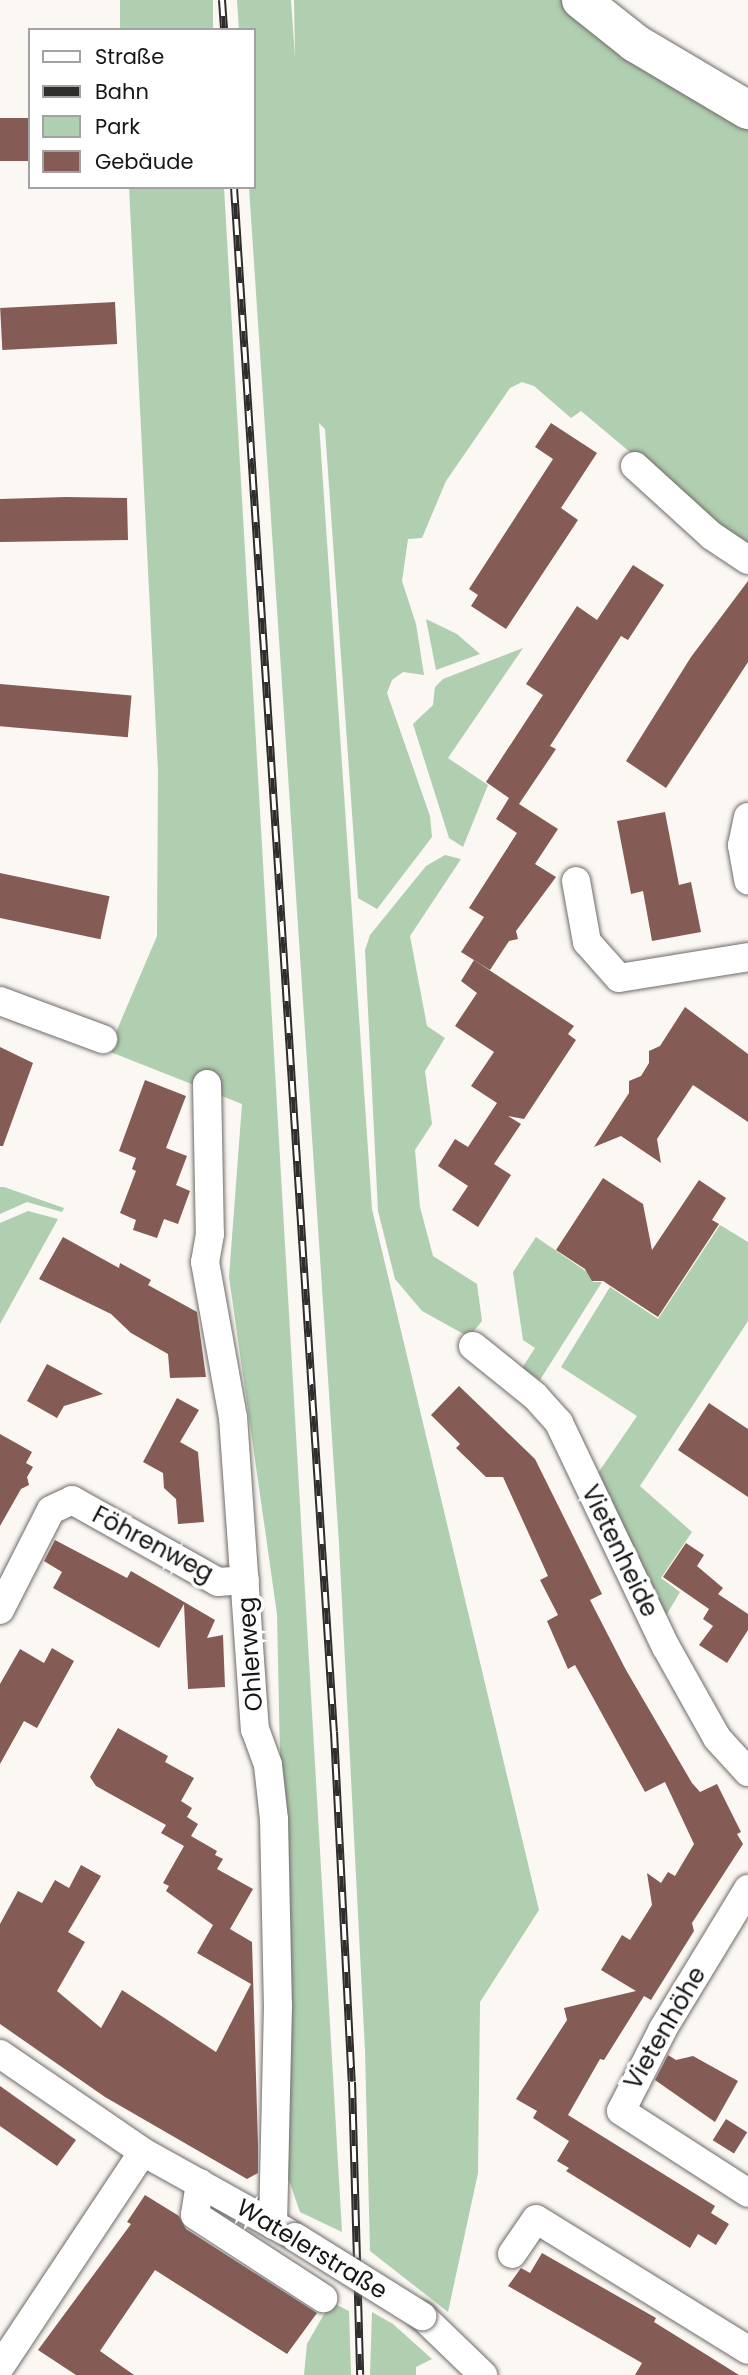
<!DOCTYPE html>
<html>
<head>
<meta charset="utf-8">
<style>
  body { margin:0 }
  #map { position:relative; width:748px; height:2375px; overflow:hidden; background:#fbf7f3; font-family:Poppins,sans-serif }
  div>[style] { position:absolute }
  .green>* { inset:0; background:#b0ceb0; transform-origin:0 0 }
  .building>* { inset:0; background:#855b55; transform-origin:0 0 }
  .roads { filter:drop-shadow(0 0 2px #6f6b68) drop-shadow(0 0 2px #6f6b68) }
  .street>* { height:28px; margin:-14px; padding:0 14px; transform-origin:14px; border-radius:14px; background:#fff }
  .secondary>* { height:38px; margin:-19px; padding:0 19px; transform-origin:19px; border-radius:19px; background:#fff }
  .rail>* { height:8px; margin-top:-4px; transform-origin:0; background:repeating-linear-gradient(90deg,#fff 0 16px,#2f2e2c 0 32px); box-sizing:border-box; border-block:2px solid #2f2e2c }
  .bridges { filter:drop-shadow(0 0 2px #6f6b68) drop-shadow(0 0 2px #6f6b68) }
  .street-bridge>* { height:28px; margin:-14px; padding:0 14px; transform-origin:14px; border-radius:14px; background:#fff }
  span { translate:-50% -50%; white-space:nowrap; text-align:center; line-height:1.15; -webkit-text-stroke:7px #fff; paint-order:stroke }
  .street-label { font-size:24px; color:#171615 }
  .legend { position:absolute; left:28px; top:28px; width:228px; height:161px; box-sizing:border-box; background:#fff; border:2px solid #a2a2a1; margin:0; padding:9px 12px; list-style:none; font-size:21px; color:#171615 }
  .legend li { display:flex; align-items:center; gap:14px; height:35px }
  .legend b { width:35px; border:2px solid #a2a2a1 }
</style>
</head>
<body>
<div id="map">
  <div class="green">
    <i style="left:120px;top:0;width:93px;height:30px"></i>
    <i style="clip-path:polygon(237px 0,291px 0,295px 58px,294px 0,561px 0,748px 125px,748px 551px,581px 411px,571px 418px,534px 386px,522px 382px,510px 388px,446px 481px,422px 538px,408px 539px,402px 581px,416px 624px,424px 675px,403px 672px,392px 680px,387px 693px,430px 816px,432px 837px,377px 909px,358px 898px,325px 429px,319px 423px,372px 1209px,539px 1910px,480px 2002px,478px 2173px,448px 2312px,370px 2251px,365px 2051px,339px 1544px,249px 187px,254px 187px,254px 30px,239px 30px)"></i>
    <i style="clip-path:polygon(129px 187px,224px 187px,342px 2232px,300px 2212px,284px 2166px,287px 2088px,277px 1614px,229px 1277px,242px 1104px,108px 1051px,157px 936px,158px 771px)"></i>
    <i style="clip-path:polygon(426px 619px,457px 634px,480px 654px,436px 670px)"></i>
    <i style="clip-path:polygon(523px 648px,448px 758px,488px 785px,463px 847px,449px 838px,413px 724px,433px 705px,435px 687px,443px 679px)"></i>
    <i style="clip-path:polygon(445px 855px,461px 859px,410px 936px,427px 1026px,445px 1038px,425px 1071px,432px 1124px,415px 1150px,420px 1207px,433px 1256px,477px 1284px,482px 1321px,469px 1337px,422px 1311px,395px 1279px,378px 1211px,365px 950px,370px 935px,426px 866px)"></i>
    <i style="clip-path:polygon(0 1187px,4px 1187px,64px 1208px,62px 1212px,27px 1202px,0 1214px)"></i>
    <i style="clip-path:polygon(28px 1211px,58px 1219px,0 1324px,0 1223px)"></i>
    <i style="clip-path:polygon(720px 1225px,748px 1242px,748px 1321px,640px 1486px,692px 1532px,661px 1578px,680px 1592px,664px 1619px,596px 1476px,637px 1416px,561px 1367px,610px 1287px,658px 1319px)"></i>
    <i style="clip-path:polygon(536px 1237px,590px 1274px,593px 1282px,602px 1282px,540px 1380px,522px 1368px,535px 1348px,523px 1340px,513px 1272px)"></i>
    <i style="clip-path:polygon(331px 2302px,349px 2311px,351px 2375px,304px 2375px,307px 2344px)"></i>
    <i style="clip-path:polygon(372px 2312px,393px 2324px,432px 2359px,416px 2367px,416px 2375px,370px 2375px)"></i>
  </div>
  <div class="building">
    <i style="left:30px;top:118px;width:43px;height:30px;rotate:90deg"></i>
    <i style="left:115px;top:302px;width:42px;height:115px;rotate:87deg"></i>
    <i style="clip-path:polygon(551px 423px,597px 453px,561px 508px,578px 520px,506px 629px,471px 606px,478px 595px,469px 589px,553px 459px,535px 447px)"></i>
    <i style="clip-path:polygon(66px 497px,127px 498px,128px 540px,0 542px,0 499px)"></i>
    <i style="clip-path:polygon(633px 565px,664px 585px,628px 640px,621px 636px,550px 746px,556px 749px,519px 804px,558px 829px,535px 864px,556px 877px,516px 931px,518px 939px,509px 941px,490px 970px,461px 952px,484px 917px,469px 908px,517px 833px,496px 819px,509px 798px,486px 782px,543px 695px,526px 684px,577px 606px,597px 620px)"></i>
    <i style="clip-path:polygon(748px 581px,748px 662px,666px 788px,626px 761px,691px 657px)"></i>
    <i style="left:0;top:684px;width:132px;height:42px;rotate:5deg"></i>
    <i style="clip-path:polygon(665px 812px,679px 885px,691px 882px,701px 932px,652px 941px,643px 891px,631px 894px,617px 821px)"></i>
    <i style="left:0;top:873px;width:112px;height:44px;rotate:12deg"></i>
    <i style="clip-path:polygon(474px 960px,574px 1026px,568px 1034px,576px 1040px,524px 1119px,508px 1116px,521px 1124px,494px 1164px,511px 1175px,478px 1227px,452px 1210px,468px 1186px,438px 1166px,455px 1139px,468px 1147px,497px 1103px,471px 1086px,494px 1052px,455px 1026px,477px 993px,461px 981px)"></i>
    <i style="clip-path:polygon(685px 1007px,748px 1054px,748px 1122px,693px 1085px,657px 1139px,661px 1163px,621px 1136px,594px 1147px,629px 1093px,629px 1081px,641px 1076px,649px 1063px,649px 1051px,660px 1046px)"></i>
    <i style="clip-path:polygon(0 1047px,33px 1063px,3px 1146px,0 1146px)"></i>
    <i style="clip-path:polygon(145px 1080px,186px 1096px,166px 1148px,187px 1156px,176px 1185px,190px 1191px,178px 1224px,164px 1219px,157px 1238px,133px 1230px,136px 1220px,120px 1213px,136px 1171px,132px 1169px,136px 1158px,119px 1151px)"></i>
    <i style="clip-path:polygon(603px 1178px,643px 1204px,652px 1250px,699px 1180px,726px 1198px,712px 1220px,719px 1224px,658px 1317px,603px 1281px,592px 1281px,585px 1269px,556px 1250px)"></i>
    <i style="clip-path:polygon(63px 1237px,119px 1268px,120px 1263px,151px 1280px,148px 1285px,197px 1312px,206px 1377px,170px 1378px,168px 1354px,131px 1333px,111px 1314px,39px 1279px)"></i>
    <i style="clip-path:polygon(47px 1364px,103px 1394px,64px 1406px,57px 1418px,27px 1401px)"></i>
    <i style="clip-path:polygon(459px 1386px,535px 1459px,602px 1594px,590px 1600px,626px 1670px,692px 1783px,700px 1792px,717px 1784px,741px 1832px,737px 1834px,743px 1844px,692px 1923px,694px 1931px,651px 2000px,644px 1996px,604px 2060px,600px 2059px,568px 2115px,715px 2206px,711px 2213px,729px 2224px,716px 2245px,698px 2234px,690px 2248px,566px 2171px,569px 2168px,557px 2161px,569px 2141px,533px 2118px,537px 2111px,516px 2099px,567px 2020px,564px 2008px,636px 1991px,601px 1970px,622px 1935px,630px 1940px,652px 1905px,647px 1873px,661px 1883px,668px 1872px,675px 1876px,694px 1844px,665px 1782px,645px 1792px,575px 1665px,568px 1669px,547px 1621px,558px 1615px,540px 1580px,548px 1576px,503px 1477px,486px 1477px,456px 1448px,460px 1444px,431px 1415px)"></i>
    <i style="clip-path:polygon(177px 1398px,199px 1410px,180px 1442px,198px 1452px,204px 1522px,178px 1524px,176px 1499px,164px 1488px,163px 1473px,143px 1462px)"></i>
    <i style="clip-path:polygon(709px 1403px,748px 1429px,748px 1497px,678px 1450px)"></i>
    <i style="clip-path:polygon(0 1434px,32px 1452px,26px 1463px,33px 1467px,27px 1477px,29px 1485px,21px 1489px,0 1526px)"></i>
    <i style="clip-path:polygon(55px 1540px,127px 1578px,131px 1571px,215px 1620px,207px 1638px,223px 1635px,225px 1687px,188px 1689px,184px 1604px,159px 1648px,53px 1588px,62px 1572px,44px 1561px)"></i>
    <i style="clip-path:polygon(686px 1543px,704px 1555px,697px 1566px,723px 1588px,718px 1594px,748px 1614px,748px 1630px,727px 1663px,699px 1645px,713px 1626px,703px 1619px,709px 1609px,663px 1577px)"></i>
    <i style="clip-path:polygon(52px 1648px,74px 1661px,37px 1728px,24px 1721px,0 1764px,0 1684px,20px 1649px,44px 1663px)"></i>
    <i style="clip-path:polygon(118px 1728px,168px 1756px,165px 1762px,194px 1778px,181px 1801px,192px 1808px,187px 1817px,198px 1824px,191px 1836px,217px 1851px,215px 1855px,223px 1859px,217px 1869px,253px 1889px,230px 1929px,252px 1942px,258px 2145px,258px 2173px,247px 2179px,105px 2097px,0 2024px,0 1924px,18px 1891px,42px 1903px,55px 1880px,69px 1888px,81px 1865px,101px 1876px,68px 1932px,85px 1942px,57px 1991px,101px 2028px,122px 1990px,216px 2052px,251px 1984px,197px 1953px,213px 1925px,166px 1891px,169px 1886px,163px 1883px,184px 1846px,161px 1833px,166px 1825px,96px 1786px,90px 1777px)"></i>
    <i style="clip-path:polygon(668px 2055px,676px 2060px,693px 2056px,738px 2081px,715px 2122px,655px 2080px)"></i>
    <i style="clip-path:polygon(0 2086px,76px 2140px,57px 2166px,0 2126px)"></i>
    <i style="left:726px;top:2119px;width:25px;height:25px;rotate:32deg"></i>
    <i style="clip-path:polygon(145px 2195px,179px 2216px,186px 2229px,317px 2313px,287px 2354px,155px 2270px,100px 2351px,134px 2375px,76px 2375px,38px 2350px,131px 2224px,127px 2222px)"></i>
    <i style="clip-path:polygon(542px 2253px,656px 2318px,654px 2322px,739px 2375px,635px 2375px,642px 2363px,508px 2286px,521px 2268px,530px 2273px)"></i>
  </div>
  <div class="roads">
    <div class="street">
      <i style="left:635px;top:466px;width:104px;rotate:42.3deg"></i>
      <i style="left:712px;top:536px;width:43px;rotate:33.7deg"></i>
      <i style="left:748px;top:817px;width:29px;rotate:102deg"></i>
      <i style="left:742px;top:845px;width:36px;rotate:80deg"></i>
      <i style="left:576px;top:881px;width:62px;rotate:79.8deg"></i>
      <i style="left:587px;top:942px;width:48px;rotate:48.4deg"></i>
      <i style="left:619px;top:978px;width:131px;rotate:-9.2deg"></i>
      <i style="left:0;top:1001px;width:110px;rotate:20.3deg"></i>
      <i style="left:207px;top:1084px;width:150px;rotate:88.9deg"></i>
      <i style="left:210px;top:1234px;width:28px;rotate:100deg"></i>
      <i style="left:205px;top:1262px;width:158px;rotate:79.8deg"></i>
      <i style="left:233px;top:1417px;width:313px;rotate:86deg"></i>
      <i style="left:255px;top:1729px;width:38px;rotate:70deg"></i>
      <i style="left:268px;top:1765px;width:54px;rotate:83.7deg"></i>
      <i style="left:274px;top:1819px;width:186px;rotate:88.8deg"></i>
      <i style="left:278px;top:2005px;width:220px;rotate:91.3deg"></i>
      <i style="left:473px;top:1346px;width:80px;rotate:38.9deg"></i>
      <i style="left:535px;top:1396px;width:36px;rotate:48deg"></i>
      <i style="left:559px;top:1423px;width:248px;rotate:64.5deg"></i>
      <i style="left:666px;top:1647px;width:104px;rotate:60.7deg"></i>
      <i style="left:717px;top:1738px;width:46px;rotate:47.6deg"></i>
      <i style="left:0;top:1610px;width:112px;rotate:-63deg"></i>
      <i style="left:51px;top:1510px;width:23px;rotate:-25deg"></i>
      <i style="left:72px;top:1500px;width:167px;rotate:29.3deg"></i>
      <i style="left:218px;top:1582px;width:27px;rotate:-4deg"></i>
      <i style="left:748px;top:1889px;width:164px;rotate:121.3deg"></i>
      <i style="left:663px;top:2029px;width:92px;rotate:117.1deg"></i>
      <i style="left:621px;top:2111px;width:151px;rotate:32.8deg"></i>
      <i style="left:0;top:2054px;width:173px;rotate:34.4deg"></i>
      <i style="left:143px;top:2152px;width:165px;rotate:29.1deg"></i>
      <i style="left:200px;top:2183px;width:32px;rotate:99deg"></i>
      <i style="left:195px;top:2215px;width:153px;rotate:33deg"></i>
      <i style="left:512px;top:2254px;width:42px;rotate:-55.6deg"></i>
      <i style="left:536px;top:2219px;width:249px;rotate:31.7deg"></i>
      <i style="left:422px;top:2316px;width:85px;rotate:44deg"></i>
      <i style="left:0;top:2367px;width:258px;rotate:-56.4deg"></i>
    </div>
    <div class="secondary">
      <i style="left:581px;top:0;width:69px;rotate:38.5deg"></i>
      <i style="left:635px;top:43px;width:131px;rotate:30.7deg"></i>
    </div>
  </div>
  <div class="rail">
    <i style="left:222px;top:0;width:30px;rotate:86deg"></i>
    <i style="left:234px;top:187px;width:1548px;rotate:86.3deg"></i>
    <i style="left:334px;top:1732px;width:350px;rotate:87.1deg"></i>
    <i style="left:352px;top:2082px;width:293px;rotate:88.4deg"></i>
  </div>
  <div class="bridges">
    <div class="street-bridge">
      <i style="left:295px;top:2237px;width:150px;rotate:31.9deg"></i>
    </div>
  </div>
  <div class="street-label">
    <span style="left:153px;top:1544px;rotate:28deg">Föhrenweg</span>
    <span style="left:620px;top:1551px;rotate:64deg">Vietenheide</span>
    <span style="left:250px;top:1654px;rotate:-94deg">Ohlerweg</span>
    <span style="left:665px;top:2028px;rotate:-60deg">Vietenhöhe</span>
    <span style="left:312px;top:2249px;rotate:31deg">Watelerstraße</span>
  </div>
  <ul class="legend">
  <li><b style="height:9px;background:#fff"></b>Straße</li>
  <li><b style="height:9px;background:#2f2e2c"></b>Bahn</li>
  <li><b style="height:19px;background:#b0ceb0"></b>Park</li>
  <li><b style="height:19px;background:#855b55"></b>Gebäude</li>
  </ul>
</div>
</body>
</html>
